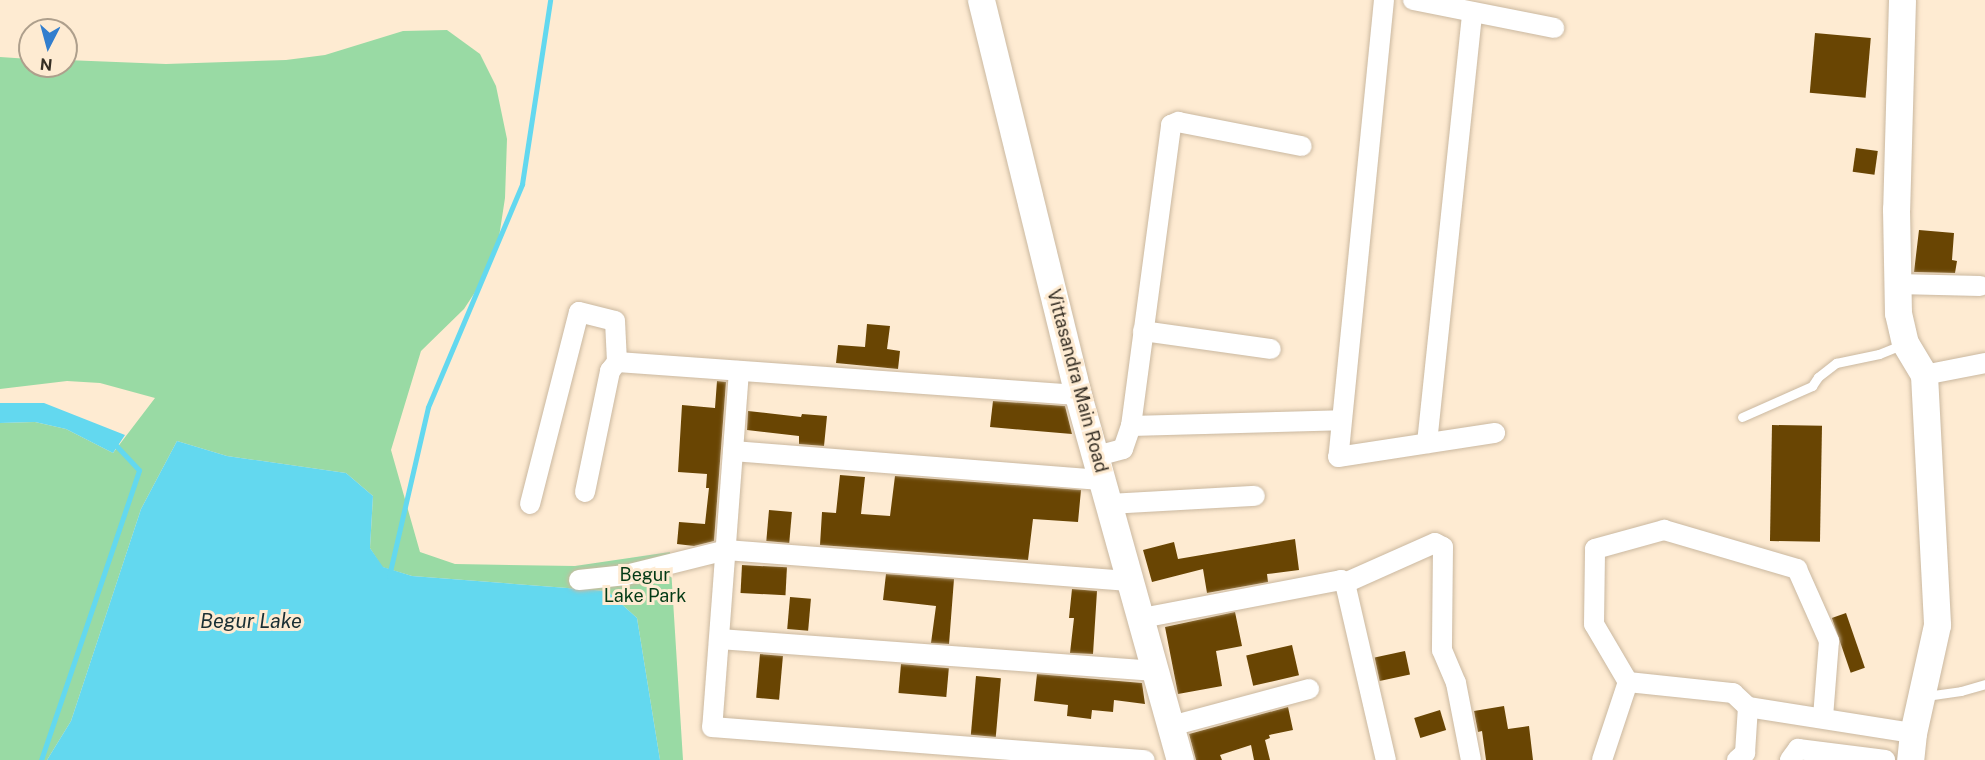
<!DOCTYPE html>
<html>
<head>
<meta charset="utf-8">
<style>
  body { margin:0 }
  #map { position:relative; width:1985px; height:760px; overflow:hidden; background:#feebd2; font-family:"Public Sans",sans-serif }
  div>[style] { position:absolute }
  .green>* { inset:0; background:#99daa4 }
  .water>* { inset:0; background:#63d8ef }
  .stream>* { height:5px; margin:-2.5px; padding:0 2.5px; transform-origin:2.5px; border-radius:2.5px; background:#63d8ef }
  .building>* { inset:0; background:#694503; transform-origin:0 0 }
  .roads { filter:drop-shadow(0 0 2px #cab8a0) drop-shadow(0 0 2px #cab8a0) }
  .lane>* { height:9px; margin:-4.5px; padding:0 4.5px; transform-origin:4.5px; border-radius:4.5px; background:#fff }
  .street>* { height:20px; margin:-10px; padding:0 10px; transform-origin:10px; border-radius:10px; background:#fff }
  .secondary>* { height:27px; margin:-13.5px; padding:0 13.5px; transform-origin:13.5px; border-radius:13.5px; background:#fff }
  span { translate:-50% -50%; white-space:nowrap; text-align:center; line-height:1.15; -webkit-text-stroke:6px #feebd2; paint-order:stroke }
  .street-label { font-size:18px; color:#352e24 }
  .park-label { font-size:18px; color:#033a15 }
  .water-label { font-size:20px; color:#1a2f34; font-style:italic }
  .north { position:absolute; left:18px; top:18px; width:60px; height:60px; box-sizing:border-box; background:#feebd2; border:2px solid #ae9f8c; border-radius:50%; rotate:186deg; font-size:16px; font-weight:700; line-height:24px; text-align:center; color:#352e24 }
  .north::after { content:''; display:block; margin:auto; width:21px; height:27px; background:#327ece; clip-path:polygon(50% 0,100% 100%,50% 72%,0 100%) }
</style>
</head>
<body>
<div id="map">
  <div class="green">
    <i style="clip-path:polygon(447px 30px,480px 54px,496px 86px,507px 139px,505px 198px,499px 237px,481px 283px,464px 309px,421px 351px,391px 450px,420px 552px,455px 564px,575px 566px,670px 552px,683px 760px,660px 760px,637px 618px,607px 591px,412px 576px,382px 567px,370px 548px,373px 496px,346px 473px,227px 456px,177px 441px,141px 509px,71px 721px,47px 760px,0 760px,0 423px,35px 422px,66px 429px,113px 453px,155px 398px,100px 383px,67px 381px,0 389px,0 57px,30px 59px,30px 66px,66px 66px,66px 60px,166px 64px,286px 60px,325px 55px,403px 31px)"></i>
  </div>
  <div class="water">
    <i style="clip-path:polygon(0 403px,44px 403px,125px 435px,113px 453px,66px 429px,35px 422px,0 423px)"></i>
    <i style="clip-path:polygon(177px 441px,227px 456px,346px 473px,373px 496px,370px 548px,383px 567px,412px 576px,607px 591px,637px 618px,660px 760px,47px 760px,71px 721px,141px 509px)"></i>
  </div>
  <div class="stream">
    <i style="left:389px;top:576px;width:173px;rotate:-77deg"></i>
    <i style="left:428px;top:407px;width:242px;rotate:-67.1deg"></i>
    <i style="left:522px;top:184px;width:186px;rotate:-81.3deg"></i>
    <i style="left:41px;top:760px;width:306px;rotate:-71.3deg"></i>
    <i style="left:139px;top:470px;width:38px;rotate:-133deg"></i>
  </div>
  <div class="building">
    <i style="left:1815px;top:33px;width:56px;height:60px;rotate:5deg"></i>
    <i style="left:1856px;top:148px;width:22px;height:24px;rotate:8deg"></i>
    <i style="clip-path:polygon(1919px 230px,1954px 233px,1952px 260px,1957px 261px,1955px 273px,1914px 272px)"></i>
    <i style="clip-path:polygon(867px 324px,890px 326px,887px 349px,900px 351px,898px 369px,836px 363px,838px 345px,865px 347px)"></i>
    <i style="clip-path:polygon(717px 381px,726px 382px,714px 541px,694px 546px,677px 544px,679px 522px,705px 524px,709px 488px,706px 488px,707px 474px,678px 472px,682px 405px,715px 408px)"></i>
    <i style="clip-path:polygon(993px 401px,1065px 406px,1072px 434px,990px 427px)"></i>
    <i style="clip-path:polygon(748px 411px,801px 417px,802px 414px,827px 416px,824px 446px,799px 444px,799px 436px,747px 430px)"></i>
    <i style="left:1772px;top:425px;width:50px;height:116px;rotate:1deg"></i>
    <i style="clip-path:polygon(840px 475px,865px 477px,861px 514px,890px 516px,895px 476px,1081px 490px,1078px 522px,1033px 519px,1028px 560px,820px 545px,822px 512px,836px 513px)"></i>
    <i style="left:769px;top:510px;width:23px;height:31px;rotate:5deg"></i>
    <i style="clip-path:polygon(1295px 539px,1299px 570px,1267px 574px,1268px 582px,1207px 593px,1203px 569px,1152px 582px,1143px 550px,1174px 542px,1178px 559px)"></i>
    <i style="left:742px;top:565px;width:45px;height:28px;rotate:3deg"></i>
    <i style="clip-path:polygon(886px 574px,954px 579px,949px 644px,931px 643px,936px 606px,883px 600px)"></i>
    <i style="clip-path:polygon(1072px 589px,1097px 591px,1093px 654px,1070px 653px,1074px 618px,1069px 618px)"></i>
    <i style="left:790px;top:597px;width:21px;height:32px;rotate:5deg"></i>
    <i style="clip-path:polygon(1235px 612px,1242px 646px,1216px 651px,1222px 686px,1178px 694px,1165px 627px)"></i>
    <i style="left:1846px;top:613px;width:58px;height:15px;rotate:71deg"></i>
    <i style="left:1292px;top:645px;width:31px;height:47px;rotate:77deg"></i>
    <i style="left:1405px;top:651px;width:24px;height:31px;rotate:78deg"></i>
    <i style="left:760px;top:654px;width:23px;height:44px;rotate:5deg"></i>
    <i style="left:901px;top:664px;width:48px;height:29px;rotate:5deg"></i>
    <i style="clip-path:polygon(1037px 674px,1142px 683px,1145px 704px,1114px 700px,1113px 712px,1092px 710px,1091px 719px,1067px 716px,1068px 705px,1034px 701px)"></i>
    <i style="left:976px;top:676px;width:25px;height:59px;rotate:5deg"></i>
    <i style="clip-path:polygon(1504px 706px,1508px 729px,1529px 726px,1533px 760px,1486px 760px,1482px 731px,1478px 732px,1474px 711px)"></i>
    <i style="clip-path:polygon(1288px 707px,1293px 730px,1269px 735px,1270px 738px,1265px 740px,1270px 760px,1254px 760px,1251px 745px,1220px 755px,1222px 760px,1196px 760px,1189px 734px)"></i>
    <i style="left:1440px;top:710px;width:21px;height:27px;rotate:73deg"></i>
  </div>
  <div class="roads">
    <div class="lane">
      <i style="left:1742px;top:417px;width:77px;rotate:-23.9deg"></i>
      <i style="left:1812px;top:386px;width:11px;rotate:-56deg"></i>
      <i style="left:1818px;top:377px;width:23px;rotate:-38deg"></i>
      <i style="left:1836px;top:363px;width:44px;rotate:-11.8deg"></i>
      <i style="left:1879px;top:354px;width:27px;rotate:-22deg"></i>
      <i style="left:1926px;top:696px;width:35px;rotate:-8deg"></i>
      <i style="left:1961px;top:691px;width:25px;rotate:-16deg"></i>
    </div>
    <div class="street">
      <i style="left:1384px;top:0;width:459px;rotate:95.7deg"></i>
      <i style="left:1338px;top:457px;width:159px;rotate:-8.7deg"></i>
      <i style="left:1413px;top:0;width:144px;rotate:11.2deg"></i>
      <i style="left:1897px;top:284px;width:83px;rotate:1.4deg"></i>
      <i style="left:1143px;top:331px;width:129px;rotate:8deg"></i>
      <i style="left:739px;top:371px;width:357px;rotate:94.3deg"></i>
      <i style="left:712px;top:727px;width:434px;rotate:4.4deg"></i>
      <i style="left:1924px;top:375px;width:62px;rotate:-11.1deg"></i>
      <i style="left:1131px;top:426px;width:210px;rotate:-1.6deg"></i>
      <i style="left:1427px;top:443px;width:433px;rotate:-84deg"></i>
      <i style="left:733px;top:451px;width:372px;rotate:4.5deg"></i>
      <i style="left:1097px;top:456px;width:27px;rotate:-15deg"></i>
      <i style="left:1123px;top:449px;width:24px;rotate:-71deg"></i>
      <i style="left:1131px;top:426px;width:304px;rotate:-82.4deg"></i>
      <i style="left:1171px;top:125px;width:8px;rotate:-23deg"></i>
      <i style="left:1178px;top:122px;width:126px;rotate:11deg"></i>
      <i style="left:585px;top:492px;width:124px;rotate:-78.3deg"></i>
      <i style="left:610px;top:371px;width:11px;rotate:-52deg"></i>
      <i style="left:617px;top:362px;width:462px;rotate:4.1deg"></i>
      <i style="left:530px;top:504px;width:198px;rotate:-75.7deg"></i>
      <i style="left:579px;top:312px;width:37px;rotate:14deg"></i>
      <i style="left:615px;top:321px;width:41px;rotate:87.2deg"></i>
      <i style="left:1110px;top:504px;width:145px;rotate:-3.2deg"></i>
      <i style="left:579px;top:580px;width:47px;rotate:-6.1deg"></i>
      <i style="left:626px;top:575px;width:103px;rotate:-14deg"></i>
      <i style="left:726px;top:550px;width:407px;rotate:4.4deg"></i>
      <i style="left:1345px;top:583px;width:98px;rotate:-24deg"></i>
      <i style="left:1435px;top:543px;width:9px;rotate:27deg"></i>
      <i style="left:1443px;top:547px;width:103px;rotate:90.6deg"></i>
      <i style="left:1442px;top:650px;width:36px;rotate:67deg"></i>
      <i style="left:1456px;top:683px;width:78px;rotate:79deg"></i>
      <i style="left:1142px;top:618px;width:203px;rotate:-10.8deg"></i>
      <i style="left:1341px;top:580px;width:5px;rotate:37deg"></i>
      <i style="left:1345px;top:583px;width:182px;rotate:77deg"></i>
      <i style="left:719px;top:639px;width:438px;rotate:4.2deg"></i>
      <i style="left:1628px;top:682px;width:106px;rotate:6deg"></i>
      <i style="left:1733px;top:693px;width:21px;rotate:43deg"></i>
      <i style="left:1171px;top:726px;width:143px;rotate:-15deg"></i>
      <i style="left:1602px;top:760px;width:82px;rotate:-71.6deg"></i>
      <i style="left:1628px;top:682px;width:67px;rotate:-120.4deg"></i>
      <i style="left:1594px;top:624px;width:75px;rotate:-89.2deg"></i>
      <i style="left:1595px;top:549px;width:72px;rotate:-15.4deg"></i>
      <i style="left:1664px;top:530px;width:139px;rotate:16.3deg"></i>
      <i style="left:1797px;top:569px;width:79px;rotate:66deg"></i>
      <i style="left:1829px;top:641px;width:76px;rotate:94.5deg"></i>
      <i style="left:1737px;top:760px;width:11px;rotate:-41deg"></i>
      <i style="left:1745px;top:753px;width:46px;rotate:-86.3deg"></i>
      <i style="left:1748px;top:707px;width:167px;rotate:9deg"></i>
      <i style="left:1790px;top:760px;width:14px;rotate:-54deg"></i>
      <i style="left:1798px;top:749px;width:88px;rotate:7.2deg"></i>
    </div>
    <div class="secondary">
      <i style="left:981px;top:0;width:407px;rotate:76.2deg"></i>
      <i style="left:1078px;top:395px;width:379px;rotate:74.4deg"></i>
      <i style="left:1902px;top:0;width:209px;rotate:91.6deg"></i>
      <i style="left:1896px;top:209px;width:104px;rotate:88.9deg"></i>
      <i style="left:1898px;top:313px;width:31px;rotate:77deg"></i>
      <i style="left:1905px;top:343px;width:37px;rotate:59deg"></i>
      <i style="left:1924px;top:375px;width:250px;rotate:87deg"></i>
      <i style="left:1937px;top:625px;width:111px;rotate:102.5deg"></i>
      <i style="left:1913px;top:733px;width:27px;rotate:96deg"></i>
    </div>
  </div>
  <div class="street-label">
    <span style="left:1077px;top:381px;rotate:75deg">Vittasandra Main Road</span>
  </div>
  <div class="park-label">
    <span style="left:645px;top:586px">Begur<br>Lake Park</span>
  </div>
  <div class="water-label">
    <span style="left:251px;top:621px">Begur Lake</span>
  </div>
  <div class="north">N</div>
</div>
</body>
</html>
